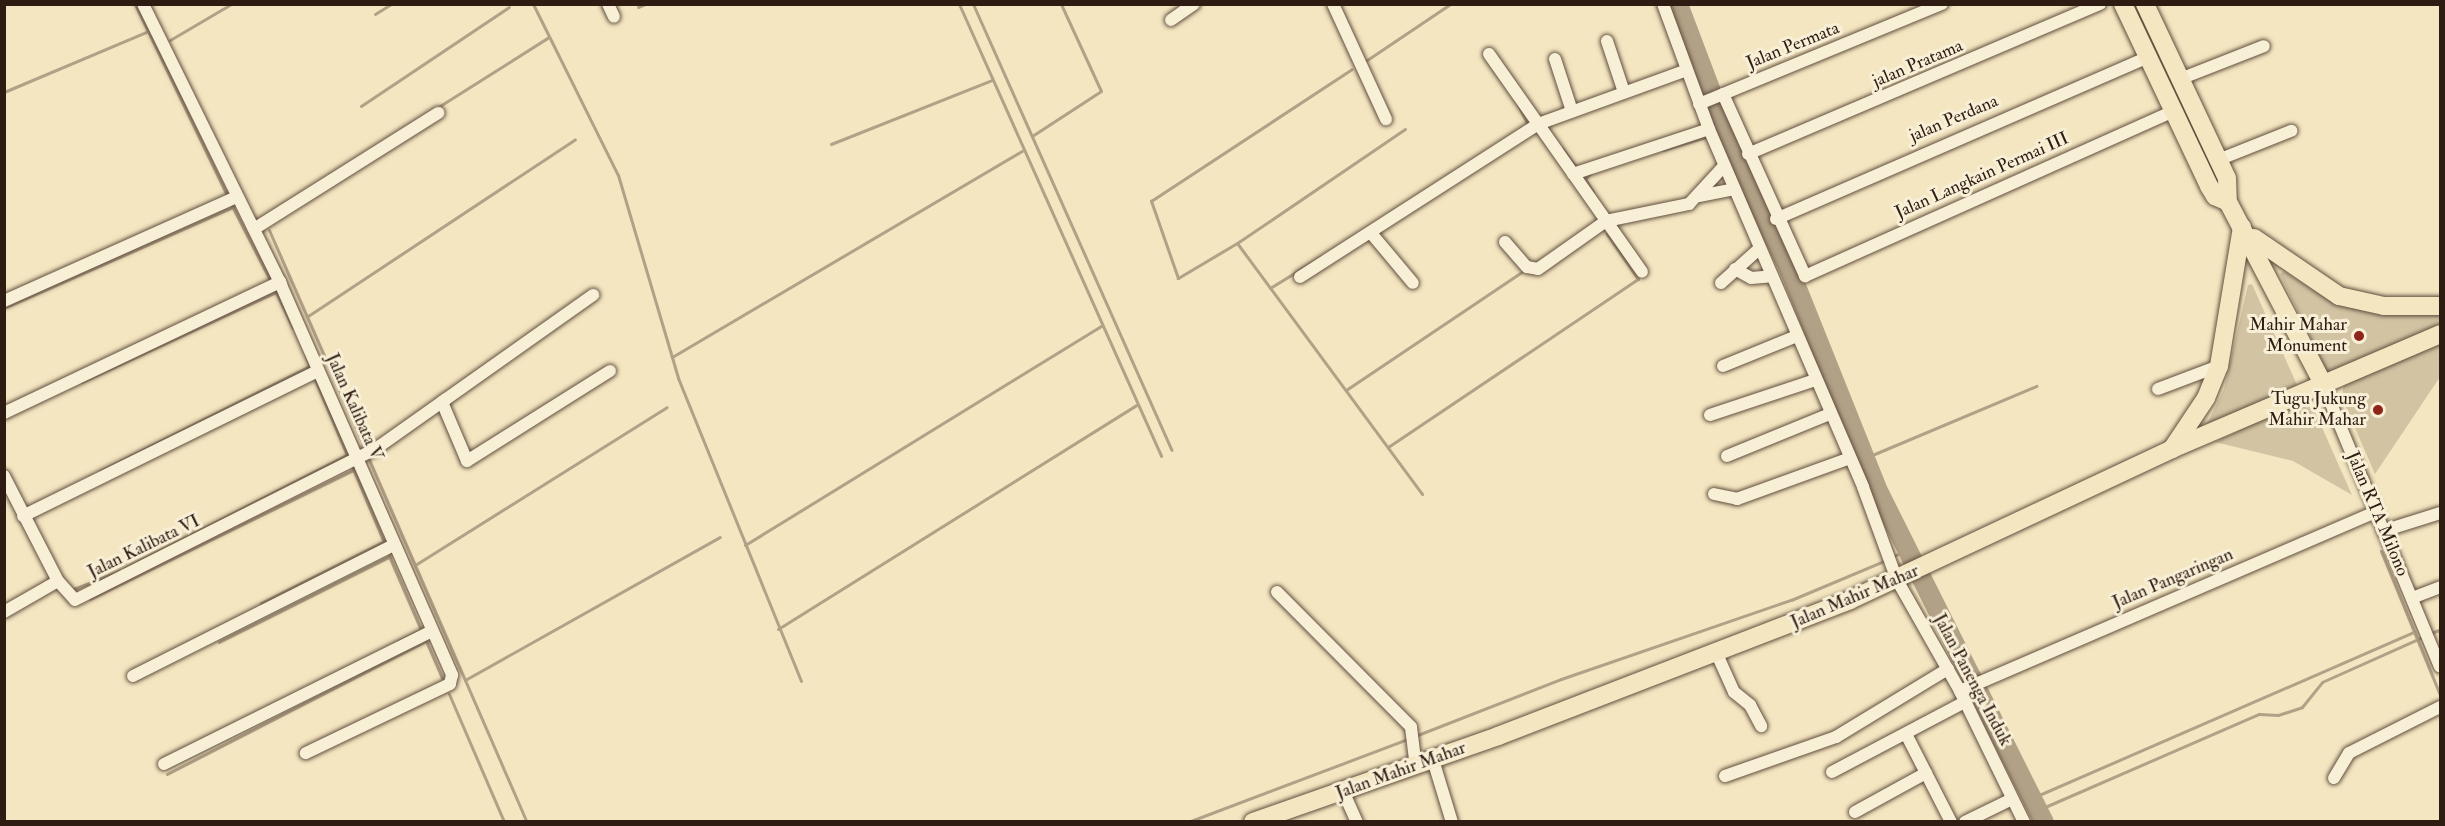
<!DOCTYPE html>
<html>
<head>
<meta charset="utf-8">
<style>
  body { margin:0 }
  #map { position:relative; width:2445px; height:826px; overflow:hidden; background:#f4e6c1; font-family:"IM FELL Double Pica",serif }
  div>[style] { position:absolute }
  .green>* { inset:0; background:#d2c4a3 }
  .stream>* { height:3px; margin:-1.5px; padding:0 1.5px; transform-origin:1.5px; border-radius:1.5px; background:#b1a186 }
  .river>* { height:20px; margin:-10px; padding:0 10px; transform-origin:10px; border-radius:10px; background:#b1a186 }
  .roads { filter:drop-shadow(0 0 2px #604e3e) drop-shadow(0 0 2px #604e3e) }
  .minor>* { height:12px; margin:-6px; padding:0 6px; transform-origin:6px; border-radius:6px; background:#f8efd7 }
  .highway>* { height:18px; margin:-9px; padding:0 9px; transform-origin:9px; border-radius:9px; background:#f4e6c1 }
  .dots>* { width:16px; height:16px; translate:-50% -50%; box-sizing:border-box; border:3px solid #f8efd7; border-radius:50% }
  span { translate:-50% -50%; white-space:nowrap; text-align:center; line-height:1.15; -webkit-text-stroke:6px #f8efd7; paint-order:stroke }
  .street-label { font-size:18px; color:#2e1c13 }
  .poi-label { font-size:18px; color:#2e1c13 }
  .right { translate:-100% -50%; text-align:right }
  .frame { position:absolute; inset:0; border:6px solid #2e1c13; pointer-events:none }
</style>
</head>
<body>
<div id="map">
  <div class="green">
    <i style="clip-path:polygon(2284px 271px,2316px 292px,2363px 311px,2440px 315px,2440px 330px,2328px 374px,2280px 274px)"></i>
    <i style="clip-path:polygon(2252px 284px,2297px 385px,2203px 432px,2224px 389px,2248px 285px)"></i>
    <i style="clip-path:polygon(2440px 339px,2440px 377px,2375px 474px,2342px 398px,2344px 381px)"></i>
    <i style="clip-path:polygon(2298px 403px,2307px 404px,2316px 414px,2352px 495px,2293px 461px,2215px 442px)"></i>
  </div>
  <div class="stream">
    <i style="left:135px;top:4px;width:210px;rotate:64.3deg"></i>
    <i style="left:533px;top:4px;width:191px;rotate:63.6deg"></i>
    <i style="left:618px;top:175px;width:212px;rotate:73.5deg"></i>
    <i style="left:678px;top:378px;width:327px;rotate:67.9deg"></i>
    <i style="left:959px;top:4px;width:495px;rotate:65.9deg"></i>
    <i style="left:973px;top:4px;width:488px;rotate:66deg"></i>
    <i style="left:638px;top:7px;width:8px;rotate:-23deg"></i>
    <i style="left:375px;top:14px;width:19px;rotate:-32deg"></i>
    <i style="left:170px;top:40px;width:71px;rotate:-30.5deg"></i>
    <i style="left:1367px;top:60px;width:99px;rotate:-33.9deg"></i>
    <i style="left:1509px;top:87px;width:42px;rotate:63.4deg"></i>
    <i style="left:4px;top:92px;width:154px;rotate:-22.9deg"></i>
    <i style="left:361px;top:106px;width:178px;rotate:-33.8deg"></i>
    <i style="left:435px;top:109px;width:135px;rotate:-32.3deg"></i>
    <i style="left:1405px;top:129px;width:203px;rotate:145.8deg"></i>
    <i style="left:1237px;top:243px;width:312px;rotate:53.6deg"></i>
    <i style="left:1715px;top:134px;width:11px;rotate:-15deg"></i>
    <i style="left:1032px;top:136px;width:82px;rotate:-33.1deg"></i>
    <i style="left:1101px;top:91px;width:96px;rotate:-114.7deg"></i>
    <i style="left:831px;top:144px;width:173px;rotate:-21.7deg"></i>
    <i style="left:1562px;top:148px;width:27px;rotate:54deg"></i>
    <i style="left:1663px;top:150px;width:48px;rotate:-16.9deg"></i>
    <i style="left:1591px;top:173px;width:8px;rotate:135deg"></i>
    <i style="left:1585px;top:179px;width:15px;rotate:58deg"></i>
    <i style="left:232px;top:206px;width:85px;rotate:62.8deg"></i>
    <i style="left:269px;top:230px;width:241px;rotate:66.3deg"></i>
    <i style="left:1237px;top:243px;width:69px;rotate:149.3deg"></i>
    <i style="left:1178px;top:278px;width:82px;rotate:-109.3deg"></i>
    <i style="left:1151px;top:201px;width:240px;rotate:-33.3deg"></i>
    <i style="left:274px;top:288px;width:44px;rotate:64.6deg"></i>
    <i style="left:1270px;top:288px;width:61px;rotate:-31.6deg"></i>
    <i style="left:4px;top:308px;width:250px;rotate:-23.8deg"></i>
    <i style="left:308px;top:316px;width:320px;rotate:-33.5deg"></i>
    <i style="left:672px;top:357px;width:406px;rotate:-30.5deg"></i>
    <i style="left:82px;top:382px;width:214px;rotate:-24.9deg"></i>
    <i style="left:316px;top:382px;width:79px;rotate:67deg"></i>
    <i style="left:1346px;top:390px;width:217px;rotate:-33.9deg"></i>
    <i style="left:1388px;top:447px;width:301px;rotate:-33.9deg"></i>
    <i style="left:1638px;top:279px;width:55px;rotate:-124.6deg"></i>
    <i style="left:1607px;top:234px;width:4px;rotate:-45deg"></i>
    <i style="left:368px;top:457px;width:398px;rotate:66.5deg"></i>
    <i style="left:1865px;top:458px;width:186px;rotate:-22.8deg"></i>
    <i style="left:351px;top:464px;width:85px;rotate:67.1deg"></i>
    <i style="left:100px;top:471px;width:235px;rotate:-26.6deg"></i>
    <i style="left:310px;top:366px;width:11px;rotate:-112deg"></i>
    <i style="left:745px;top:545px;width:418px;rotate:-31.6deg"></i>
    <i style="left:2381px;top:551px;width:156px;rotate:67.7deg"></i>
    <i style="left:389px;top:556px;width:81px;rotate:66.6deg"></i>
    <i style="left:1892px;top:557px;width:16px;rotate:-27deg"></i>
    <i style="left:415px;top:565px;width:297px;rotate:-32.1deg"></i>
    <i style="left:125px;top:568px;width:249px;rotate:-27deg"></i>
    <i style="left:71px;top:590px;width:52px;rotate:-21.6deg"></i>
    <i style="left:1923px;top:594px;width:100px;rotate:62.7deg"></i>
    <i style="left:90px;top:599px;width:293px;rotate:-26.1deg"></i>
    <i style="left:261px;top:603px;width:136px;rotate:-26.6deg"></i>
    <i style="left:778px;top:629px;width:422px;rotate:-32deg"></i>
    <i style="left:2431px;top:633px;width:9px;rotate:-21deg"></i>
    <i style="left:2439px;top:630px;width:4px;rotate:76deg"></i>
    <i style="left:398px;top:641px;width:25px;rotate:-26deg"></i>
    <i style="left:426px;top:641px;width:40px;rotate:66.6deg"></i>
    <i style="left:219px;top:642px;width:190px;rotate:-26.6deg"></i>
    <i style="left:465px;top:680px;width:292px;rotate:-29.3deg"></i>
    <i style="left:1972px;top:689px;width:150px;rotate:62.6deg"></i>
    <i style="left:449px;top:694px;width:139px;rotate:66.7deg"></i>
    <i style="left:1415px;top:736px;width:157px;rotate:-21.3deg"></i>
    <i style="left:1561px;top:679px;width:243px;rotate:-19deg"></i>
    <i style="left:1791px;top:600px;width:103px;rotate:-22.8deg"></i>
    <i style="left:167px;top:774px;width:291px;rotate:-27.2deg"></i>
    <i style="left:2032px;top:798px;width:417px;rotate:-23.5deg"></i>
    <i style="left:2038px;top:810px;width:241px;rotate:-23.5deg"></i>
    <i style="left:2259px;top:714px;width:19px;rotate:3deg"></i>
    <i style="left:2278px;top:715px;width:25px;rotate:-18deg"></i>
    <i style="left:2302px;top:707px;width:32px;rotate:-51deg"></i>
    <i style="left:2322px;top:682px;width:113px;rotate:-24.1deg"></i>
    <i style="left:1188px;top:822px;width:235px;rotate:-20.7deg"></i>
  </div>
  <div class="river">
    <i style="left:1678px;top:4px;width:175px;rotate:69.3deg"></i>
    <i style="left:1740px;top:168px;width:114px;rotate:64.1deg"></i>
    <i style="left:1790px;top:271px;width:239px;rotate:68.2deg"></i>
    <i style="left:1879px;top:493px;width:368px;rotate:63.4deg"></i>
  </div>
  <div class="roads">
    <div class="minor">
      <i style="left:143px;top:4px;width:313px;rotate:63.8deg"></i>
      <i style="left:281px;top:285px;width:426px;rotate:66.3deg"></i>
      <i style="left:452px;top:675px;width:9px;rotate:103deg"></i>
      <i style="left:450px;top:684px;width:160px;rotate:154.4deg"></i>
      <i style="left:608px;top:4px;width:14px;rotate:65deg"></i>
      <i style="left:1333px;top:4px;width:127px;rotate:65.3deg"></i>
      <i style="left:1663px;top:4px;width:133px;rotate:69.8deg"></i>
      <i style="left:1709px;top:129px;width:390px;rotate:66.7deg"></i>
      <i style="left:1863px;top:487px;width:99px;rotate:69.9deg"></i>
      <i style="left:1897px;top:580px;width:128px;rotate:60.4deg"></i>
      <i style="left:1960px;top:691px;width:146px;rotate:64deg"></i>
      <i style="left:1171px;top:20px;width:28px;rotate:-35deg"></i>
      <i style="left:1607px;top:41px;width:54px;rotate:71.6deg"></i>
      <i style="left:1489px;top:54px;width:266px;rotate:54.9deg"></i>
      <i style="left:1555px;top:59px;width:55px;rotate:71.9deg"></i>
      <i style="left:2180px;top:79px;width:90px;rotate:-21.4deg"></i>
      <i style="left:1723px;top:94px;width:200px;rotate:65.7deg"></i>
      <i style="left:1805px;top:276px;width:404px;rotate:-24.1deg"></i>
      <i style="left:1699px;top:104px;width:263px;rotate:-22.4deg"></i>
      <i style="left:1748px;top:154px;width:383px;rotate:-23.1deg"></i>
      <i style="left:2218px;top:160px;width:79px;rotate:-21.7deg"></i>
      <i style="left:1573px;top:174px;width:143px;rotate:-18.3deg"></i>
      <i style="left:1699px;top:196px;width:36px;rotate:-11deg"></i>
      <i style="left:1776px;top:219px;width:406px;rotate:-23.5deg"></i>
      <i style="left:254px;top:229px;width:218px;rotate:-32.2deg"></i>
      <i style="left:1371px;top:233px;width:65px;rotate:50deg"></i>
      <i style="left:1505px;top:242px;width:33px;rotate:49deg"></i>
      <i style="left:1527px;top:267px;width:11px;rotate:10deg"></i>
      <i style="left:1538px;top:269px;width:83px;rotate:-35.2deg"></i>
      <i style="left:1606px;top:221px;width:85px;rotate:-11.6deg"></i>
      <i style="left:1689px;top:204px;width:52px;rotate:-47.4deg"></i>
      <i style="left:1735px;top:269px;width:18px;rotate:29deg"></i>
      <i style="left:1751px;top:278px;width:21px;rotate:-5deg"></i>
      <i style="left:1300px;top:277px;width:283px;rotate:-32.7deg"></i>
      <i style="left:1538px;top:124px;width:158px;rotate:-19.9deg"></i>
      <i style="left:1721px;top:283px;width:52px;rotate:-41.9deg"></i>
      <i style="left:4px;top:301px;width:254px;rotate:-24.1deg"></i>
      <i style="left:1723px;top:366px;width:80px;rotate:-22.1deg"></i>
      <i style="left:2322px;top:382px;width:308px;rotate:67.5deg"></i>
      <i style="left:2158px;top:389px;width:65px;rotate:-20.7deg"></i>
      <i style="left:446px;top:399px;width:5px;rotate:143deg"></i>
      <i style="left:442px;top:402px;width:64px;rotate:67deg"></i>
      <i style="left:467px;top:461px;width:169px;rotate:-32.2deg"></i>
      <i style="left:4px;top:413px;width:306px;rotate:-25.4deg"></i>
      <i style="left:1710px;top:415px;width:111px;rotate:-18.4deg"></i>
      <i style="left:1727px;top:456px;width:111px;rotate:-22.2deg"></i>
      <i style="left:4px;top:476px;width:118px;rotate:62.8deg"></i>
      <i style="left:58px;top:581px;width:25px;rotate:48deg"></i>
      <i style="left:75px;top:600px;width:338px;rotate:-26.7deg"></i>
      <i style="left:377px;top:448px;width:265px;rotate:-35.3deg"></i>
      <i style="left:1714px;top:494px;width:24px;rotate:12deg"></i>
      <i style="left:1737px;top:499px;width:120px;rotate:-19.9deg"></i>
      <i style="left:23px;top:516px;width:329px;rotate:-26.2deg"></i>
      <i style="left:2383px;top:531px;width:60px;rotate:-17.5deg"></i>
      <i style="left:1277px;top:592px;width:190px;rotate:45.2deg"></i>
      <i style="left:1411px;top:727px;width:39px;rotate:83deg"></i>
      <i style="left:2412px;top:598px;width:30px;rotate:-21deg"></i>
      <i style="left:4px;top:612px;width:62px;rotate:-29.9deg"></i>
      <i style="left:1716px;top:652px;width:44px;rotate:65.8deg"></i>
      <i style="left:1734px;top:692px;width:21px;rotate:39deg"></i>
      <i style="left:1750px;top:705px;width:24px;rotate:62deg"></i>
      <i style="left:133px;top:676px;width:292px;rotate:-26.7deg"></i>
      <i style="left:1960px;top:691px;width:452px;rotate:-23.3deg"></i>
      <i style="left:1906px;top:734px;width:99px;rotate:62.9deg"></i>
      <i style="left:1433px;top:760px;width:65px;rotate:73deg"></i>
      <i style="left:164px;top:764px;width:299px;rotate:-26.4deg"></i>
      <i style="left:1832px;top:772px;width:150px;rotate:-27.8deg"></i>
      <i style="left:1725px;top:776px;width:118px;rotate:-19.4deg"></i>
      <i style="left:1836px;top:737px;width:131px;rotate:-31.3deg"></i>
      <i style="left:2334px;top:778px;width:29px;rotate:-59deg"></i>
      <i style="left:2349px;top:753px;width:102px;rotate:-26.8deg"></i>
      <i style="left:1343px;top:791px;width:34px;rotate:66deg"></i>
      <i style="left:1855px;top:812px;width:81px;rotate:-28.8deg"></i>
      <i style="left:1965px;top:822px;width:52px;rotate:-26.1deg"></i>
    </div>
    <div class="highway">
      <i style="left:2123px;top:4px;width:201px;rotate:64.7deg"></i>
      <i style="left:2209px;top:186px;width:12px;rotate:59deg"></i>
      <i style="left:2215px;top:196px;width:14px;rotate:25deg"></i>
      <i style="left:2145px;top:4px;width:192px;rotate:64.8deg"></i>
      <i style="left:2227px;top:178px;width:24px;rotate:88deg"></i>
      <i style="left:2228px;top:202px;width:203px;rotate:62.4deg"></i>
      <i style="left:2254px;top:238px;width:103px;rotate:34.3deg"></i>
      <i style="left:2339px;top:296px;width:46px;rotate:12.5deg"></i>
      <i style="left:2384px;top:306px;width:56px"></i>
      <i style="left:2172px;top:449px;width:61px;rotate:-56.3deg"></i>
      <i style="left:2206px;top:398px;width:35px;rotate:-68deg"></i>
      <i style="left:2219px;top:366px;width:141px;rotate:-80.6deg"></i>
      <i style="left:1253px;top:822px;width:260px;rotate:-19.3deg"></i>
      <i style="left:1498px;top:736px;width:377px;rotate:-21.1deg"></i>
      <i style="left:1850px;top:600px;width:356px;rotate:-25.1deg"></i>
      <i style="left:2172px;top:449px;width:292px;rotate:-23.2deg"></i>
    </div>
  </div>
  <div class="dots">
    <i style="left:2359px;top:336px;background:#8f2418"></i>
    <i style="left:2378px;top:410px;background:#8f2418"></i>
  </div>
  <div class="street-label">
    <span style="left:1793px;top:46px;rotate:-22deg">Jalan Permata</span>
    <span style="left:1918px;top:64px;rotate:-23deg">jalan Pratama</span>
    <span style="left:1954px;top:119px;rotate:-23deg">jalan Perdana</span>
    <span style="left:1982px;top:176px;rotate:-24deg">Jalan Langkain Permai III</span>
    <span style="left:354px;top:407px;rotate:66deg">Jalan Kalibata V</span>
    <span style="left:2377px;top:514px;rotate:67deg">Jalan RTA Milono</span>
    <span style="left:144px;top:547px;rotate:-26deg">Jalan Kalibata VI</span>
    <span style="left:2173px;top:579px;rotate:-23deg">Jalan Pangaringan</span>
    <span style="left:1855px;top:597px;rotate:-23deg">Jalan Mahir Mahar</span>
    <span style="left:1972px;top:680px;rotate:62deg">Jalan Panenga Induk</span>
    <span style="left:1401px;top:771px;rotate:-20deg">Jalan Mahir Mahar</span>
  </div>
  <div class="poi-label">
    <span class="right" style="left:2347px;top:336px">Mahir Mahar<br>Monument</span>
    <span class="right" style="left:2366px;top:410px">Tugu Jukung<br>Mahir Mahar</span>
  </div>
  <div class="frame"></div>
</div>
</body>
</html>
